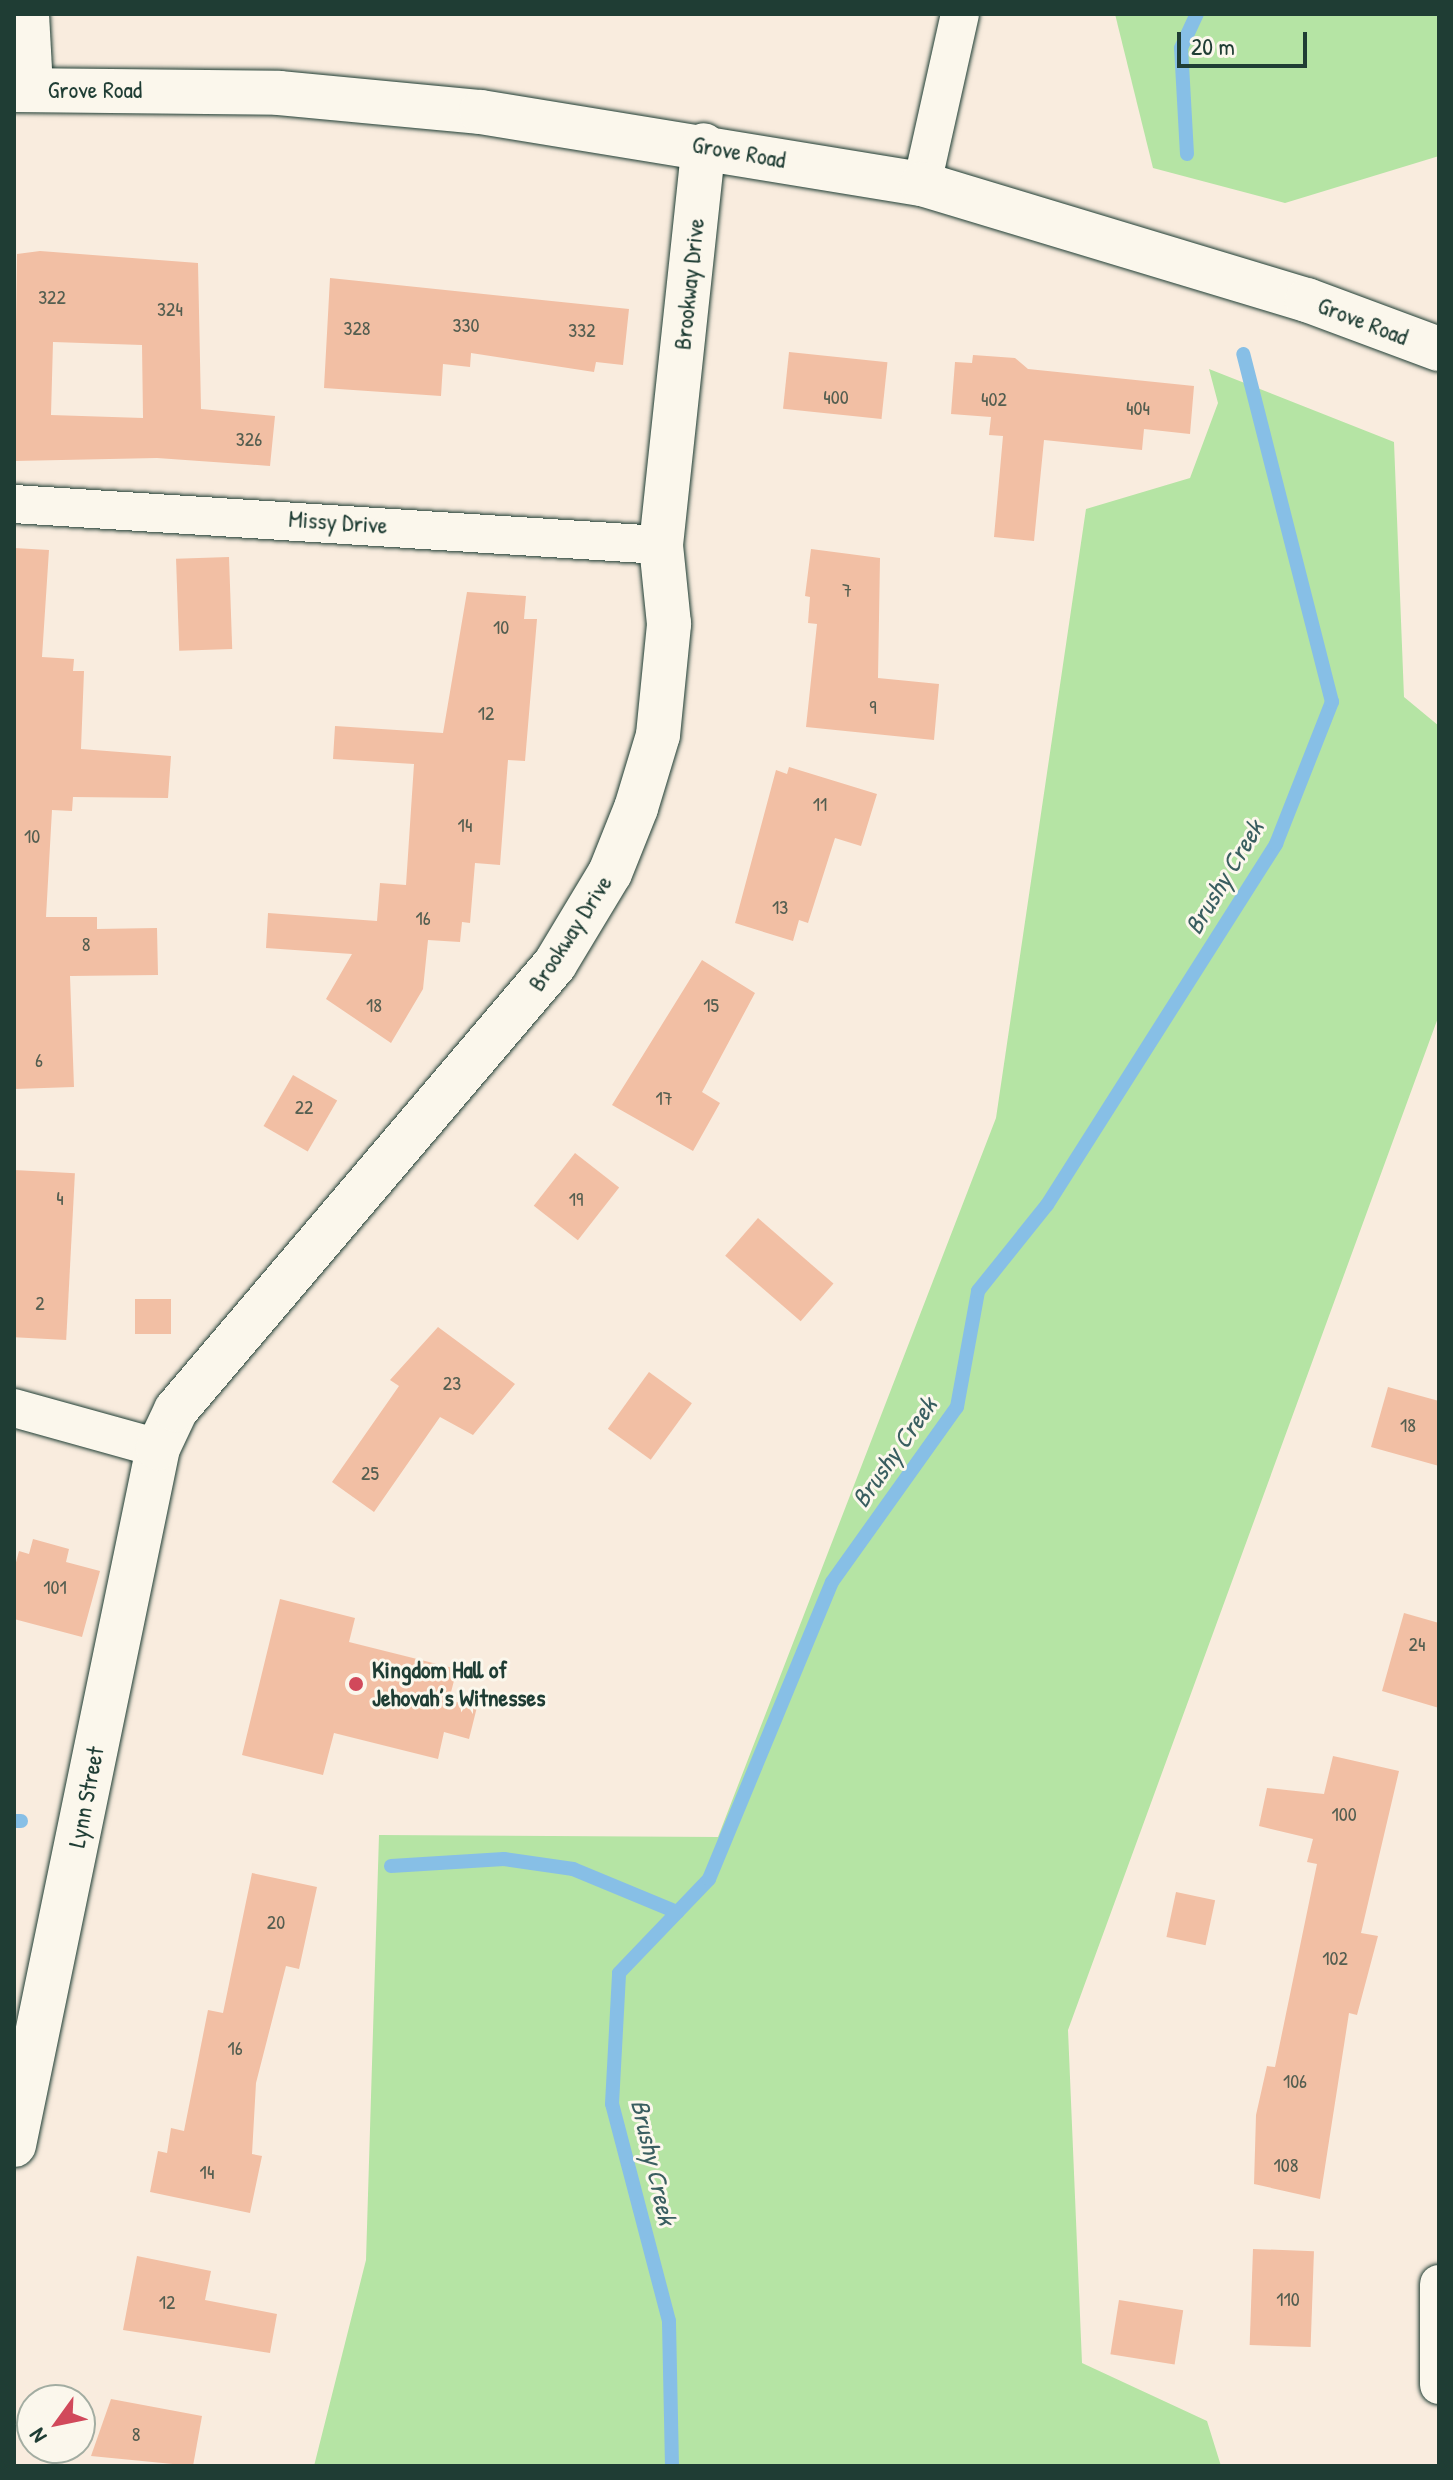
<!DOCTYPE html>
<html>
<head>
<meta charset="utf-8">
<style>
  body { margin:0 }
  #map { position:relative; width:1453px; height:2480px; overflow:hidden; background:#f9ecde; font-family:"Patrick Hand",sans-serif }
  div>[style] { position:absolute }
  .green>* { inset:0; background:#b5e4a4 }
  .stream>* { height:14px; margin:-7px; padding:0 7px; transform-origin:7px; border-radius:7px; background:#87bfe6 }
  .building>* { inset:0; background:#f2bfa4; transform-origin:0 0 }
  .roads { filter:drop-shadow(0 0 2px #1f3d34) drop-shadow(0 0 2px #1f3d34) }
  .street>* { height:38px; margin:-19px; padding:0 19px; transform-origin:19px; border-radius:19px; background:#fbf7ec }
  .secondary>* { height:44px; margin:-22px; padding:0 22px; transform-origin:22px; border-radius:22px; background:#fbf7ec }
  .dots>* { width:22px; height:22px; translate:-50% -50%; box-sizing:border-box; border:4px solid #fbf7ec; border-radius:50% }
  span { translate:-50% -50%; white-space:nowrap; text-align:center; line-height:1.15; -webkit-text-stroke:6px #fbf7ec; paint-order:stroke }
  .number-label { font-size:20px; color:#545e50 }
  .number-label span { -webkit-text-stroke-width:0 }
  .street-label { font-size:24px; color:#1f3d34 }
  .poi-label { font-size:24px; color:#1f3d34; font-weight:700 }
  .left { translate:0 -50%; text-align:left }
  .water-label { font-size:26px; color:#395e60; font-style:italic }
  .frame { position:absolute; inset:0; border:16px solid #1f3d34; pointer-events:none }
  .north { position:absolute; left:16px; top:2384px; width:80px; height:80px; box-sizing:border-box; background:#fbf7ec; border:2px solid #a3ada2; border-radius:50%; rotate:237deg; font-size:22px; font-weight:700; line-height:32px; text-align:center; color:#1f3d34 }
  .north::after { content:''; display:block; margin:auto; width:28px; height:36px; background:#d1495b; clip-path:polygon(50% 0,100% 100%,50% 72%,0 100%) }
  .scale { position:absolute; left:1177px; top:32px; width:130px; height:36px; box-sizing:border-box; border:4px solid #1f3d34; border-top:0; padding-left:10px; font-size:24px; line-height:28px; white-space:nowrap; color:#1f3d34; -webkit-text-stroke:6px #fbf7ec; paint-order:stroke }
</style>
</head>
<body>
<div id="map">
  <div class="green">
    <i style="clip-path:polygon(1115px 14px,1439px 14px,1439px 156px,1285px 203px,1153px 168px)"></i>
    <i style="clip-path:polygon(1209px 369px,1394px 442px,1404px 697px,1439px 726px,1439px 1015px,1068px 2030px,1082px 2363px,1207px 2421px,1221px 2466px,314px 2466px,366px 2260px,379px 1835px,718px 1837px,996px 1118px,1086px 509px,1190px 478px,1218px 403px)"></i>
  </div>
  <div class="stream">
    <i style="left:1187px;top:154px;width:106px;rotate:-93.2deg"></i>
    <i style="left:1181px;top:48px;width:38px;rotate:-65deg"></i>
    <i style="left:14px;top:1821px;width:7px"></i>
    <i style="left:391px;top:1866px;width:113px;rotate:-3.5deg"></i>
    <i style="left:504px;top:1859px;width:70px;rotate:8.2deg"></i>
    <i style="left:573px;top:1869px;width:113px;rotate:22.5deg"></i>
    <i style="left:672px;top:2466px;width:145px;rotate:-91.2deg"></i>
    <i style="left:669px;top:2321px;width:224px;rotate:-104.7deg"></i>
    <i style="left:612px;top:2104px;width:131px;rotate:-86.9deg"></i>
    <i style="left:619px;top:1973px;width:130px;rotate:-46.2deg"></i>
    <i style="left:709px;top:1879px;width:321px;rotate:-67.5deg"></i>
    <i style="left:832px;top:1582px;width:215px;rotate:-54.5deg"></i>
    <i style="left:957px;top:1407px;width:118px;rotate:-79.7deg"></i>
    <i style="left:978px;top:1291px;width:110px;rotate:-51.3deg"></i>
    <i style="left:1047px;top:1205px;width:428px;rotate:-57.6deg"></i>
    <i style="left:1276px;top:844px;width:153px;rotate:-68.5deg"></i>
    <i style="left:1332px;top:702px;width:359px;rotate:-104.3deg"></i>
  </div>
  <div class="building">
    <i style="clip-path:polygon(evenodd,40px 251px,198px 263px,201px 409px,275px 416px,270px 466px,157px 458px,14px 461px,17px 254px,40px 251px,53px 342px,142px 345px,143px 418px,51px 415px,53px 342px)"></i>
    <i style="clip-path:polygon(330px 278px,629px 309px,623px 365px,596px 362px,594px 372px,471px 353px,470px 367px,443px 364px,441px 396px,324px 388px)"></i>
    <i style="left:789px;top:352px;width:99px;height:57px;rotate:6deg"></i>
    <i style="clip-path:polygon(973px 355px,1015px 358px,1028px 369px,1194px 386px,1190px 434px,1144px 429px,1142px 450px,1044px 440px,1034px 541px,994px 537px,1003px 436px,989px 435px,991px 417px,951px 414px,955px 362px,972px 363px)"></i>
    <i style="clip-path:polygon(14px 548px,49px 550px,42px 657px,74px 659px,73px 671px,84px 671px,81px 749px,171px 756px,168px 798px,73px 797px,72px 811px,52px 810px,46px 917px,97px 917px,97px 929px,157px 928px,158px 975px,70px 976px,74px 1087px,14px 1089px)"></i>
    <i style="clip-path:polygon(811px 549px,880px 558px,878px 678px,939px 684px,934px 740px,806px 727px,817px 624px,808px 623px,810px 597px,805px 596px)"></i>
    <i style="left:229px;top:557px;width:92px;height:53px;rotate:88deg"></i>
    <i style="clip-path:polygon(467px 592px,526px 596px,524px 619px,537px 619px,525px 761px,508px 760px,500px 865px,475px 863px,470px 923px,462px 922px,460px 942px,428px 940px,423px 989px,391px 1043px,326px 999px,352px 954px,266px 948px,268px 913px,377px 921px,380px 883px,406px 885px,414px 764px,333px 759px,335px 726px,443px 733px)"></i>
    <i style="clip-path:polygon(789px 767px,877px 794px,861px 846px,835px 838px,808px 923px,799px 920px,793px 941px,735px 923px,776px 770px,787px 774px)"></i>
    <i style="clip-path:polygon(702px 960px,755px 993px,702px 1092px,720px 1103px,693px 1151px,612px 1105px)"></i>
    <i style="left:293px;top:1075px;width:51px;height:59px;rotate:30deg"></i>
    <i style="left:575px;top:1153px;width:56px;height:67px;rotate:38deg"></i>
    <i style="left:14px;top:1170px;width:61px;height:167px;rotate:3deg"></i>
    <i style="left:758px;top:1218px;width:100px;height:50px;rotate:41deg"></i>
    <i style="left:135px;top:1299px;width:36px;height:35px"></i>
    <i style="clip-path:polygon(438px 1327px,515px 1384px,473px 1435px,440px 1417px,374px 1512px,332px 1482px,399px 1386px,390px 1380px)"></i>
    <i style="left:649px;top:1372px;width:53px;height:70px;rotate:36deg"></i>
    <i style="clip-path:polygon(1388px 1387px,1439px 1401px,1439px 1466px,1371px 1447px)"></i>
    <i style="clip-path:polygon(33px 1539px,69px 1549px,66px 1562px,100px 1571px,82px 1637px,14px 1619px,14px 1570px,19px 1551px,29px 1554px)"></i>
    <i style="clip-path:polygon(280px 1599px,355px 1618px,349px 1642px,457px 1669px,449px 1700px,477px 1707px,469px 1739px,444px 1732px,438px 1759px,334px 1733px,323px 1775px,242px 1755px)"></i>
    <i style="clip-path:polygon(1404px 1613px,1439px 1623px,1439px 1708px,1382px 1691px)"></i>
    <i style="clip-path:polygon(1333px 1756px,1399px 1771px,1361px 1933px,1378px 1936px,1357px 2015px,1349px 2013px,1320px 2199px,1254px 2184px,1256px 2115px,1267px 2066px,1275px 2067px,1317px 1864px,1307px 1862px,1313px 1839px,1259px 1826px,1267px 1788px,1324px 1794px)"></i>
    <i style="clip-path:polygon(252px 1873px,317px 1887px,299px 1969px,286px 1966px,256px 2083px,252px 2154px,262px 2156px,250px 2213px,150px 2192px,158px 2151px,167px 2153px,171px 2128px,184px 2131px,208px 2010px,223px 2013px)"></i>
    <i style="left:1176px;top:1892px;width:40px;height:46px;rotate:12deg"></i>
    <i style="left:1253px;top:2249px;width:61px;height:96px;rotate:2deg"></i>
    <i style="clip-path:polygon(137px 2256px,211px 2271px,205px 2300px,277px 2314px,270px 2353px,123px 2330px)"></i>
    <i style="left:1119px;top:2300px;width:65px;height:55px;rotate:9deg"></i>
    <i style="clip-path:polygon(111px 2399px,202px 2416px,193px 2466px,91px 2456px)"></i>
  </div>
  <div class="roads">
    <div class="street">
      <i style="left:30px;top:14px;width:75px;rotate:86.9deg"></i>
      <i style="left:922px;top:184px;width:174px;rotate:-77.4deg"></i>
      <i style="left:14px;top:504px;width:648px;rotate:3.63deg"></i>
      <i style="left:14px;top:1408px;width:149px;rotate:15.5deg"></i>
      <i style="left:1439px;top:2284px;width:101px;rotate:90deg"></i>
    </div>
    <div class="secondary">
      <i style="left:14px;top:90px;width:265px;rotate:0.6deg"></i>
      <i style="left:279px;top:93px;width:203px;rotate:5.4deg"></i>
      <i style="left:481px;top:112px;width:447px;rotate:9.3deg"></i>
      <i style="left:922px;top:184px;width:402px;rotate:16.8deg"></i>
      <i style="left:1307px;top:300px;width:141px;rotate:20.4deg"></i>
      <i style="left:14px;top:2145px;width:712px;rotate:-78.33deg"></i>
      <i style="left:158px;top:1448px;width:42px;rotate:-64.7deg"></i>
      <i style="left:176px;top:1410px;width:585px;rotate:-49.64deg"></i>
      <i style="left:555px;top:964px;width:106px;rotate:-58.9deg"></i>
      <i style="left:610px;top:873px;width:70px;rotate:-68.2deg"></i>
      <i style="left:636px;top:808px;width:76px;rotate:-73.2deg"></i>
      <i style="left:658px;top:735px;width:112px;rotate:-84.3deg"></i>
      <i style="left:669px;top:624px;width:79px;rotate:-95.8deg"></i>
      <i style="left:661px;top:545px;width:402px;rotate:-83.9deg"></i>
    </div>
  </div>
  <div class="dots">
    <i style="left:356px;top:1684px;background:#d1495b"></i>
  </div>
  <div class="number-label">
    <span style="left:52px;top:296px">322</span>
    <span style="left:170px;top:308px">324</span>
    <span style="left:466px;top:324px">330</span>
    <span style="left:357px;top:327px">328</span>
    <span style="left:582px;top:329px">332</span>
    <span style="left:836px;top:396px">400</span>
    <span style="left:994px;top:398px">402</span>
    <span style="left:1138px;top:407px">404</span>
    <span style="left:249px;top:438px">326</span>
    <span style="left:847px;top:589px">7</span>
    <span style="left:501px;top:626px">10</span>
    <span style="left:873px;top:706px">9</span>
    <span style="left:486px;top:712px">12</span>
    <span style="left:820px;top:803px">11</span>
    <span style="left:465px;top:824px">14</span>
    <span style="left:32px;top:835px">10</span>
    <span style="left:780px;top:906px">13</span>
    <span style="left:423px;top:917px">16</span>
    <span style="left:86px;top:943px">8</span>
    <span style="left:374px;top:1004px">18</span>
    <span style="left:711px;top:1004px">15</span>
    <span style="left:39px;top:1059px">6</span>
    <span style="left:664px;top:1097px">17</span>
    <span style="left:304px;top:1106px">22</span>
    <span style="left:60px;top:1197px">4</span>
    <span style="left:576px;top:1198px">19</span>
    <span style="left:40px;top:1302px">2</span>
    <span style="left:452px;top:1382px">23</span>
    <span style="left:1408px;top:1424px">18</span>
    <span style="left:370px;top:1472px">25</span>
    <span style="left:55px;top:1586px">101</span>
    <span style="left:1417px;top:1643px">24</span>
    <span style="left:1344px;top:1813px">100</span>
    <span style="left:276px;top:1921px">20</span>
    <span style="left:1335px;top:1957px">102</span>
    <span style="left:235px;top:2047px">16</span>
    <span style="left:1295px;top:2080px">106</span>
    <span style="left:1286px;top:2164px">108</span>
    <span style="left:207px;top:2171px">14</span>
    <span style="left:1288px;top:2298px">110</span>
    <span style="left:167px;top:2301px">12</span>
    <span style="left:136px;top:2433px">8</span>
  </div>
  <div class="street-label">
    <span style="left:95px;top:90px">Grove Road</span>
    <span style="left:739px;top:152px;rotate:10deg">Grove Road</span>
    <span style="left:689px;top:284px;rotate:-84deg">Brookway Drive</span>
    <span style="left:1363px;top:321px;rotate:21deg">Grove Road</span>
    <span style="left:338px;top:522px;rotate:4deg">Missy Drive</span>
    <span style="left:570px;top:933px;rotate:-57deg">Brookway Drive</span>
    <span style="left:86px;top:1797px;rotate:-79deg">Lynn Street</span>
  </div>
  <div class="poi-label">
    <span class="left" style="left:372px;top:1684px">Kingdom Hall of<br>Jehovah’s Witnesses</span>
  </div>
  <div class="water-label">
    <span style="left:1224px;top:877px;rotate:-59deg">Brushy Creek</span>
    <span style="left:894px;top:1452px;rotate:-55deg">Brushy Creek</span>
    <span style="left:654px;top:2162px;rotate:77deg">Brushy Creek</span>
  </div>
  <div class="frame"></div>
  <div class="north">N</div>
  <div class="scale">20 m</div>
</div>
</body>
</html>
